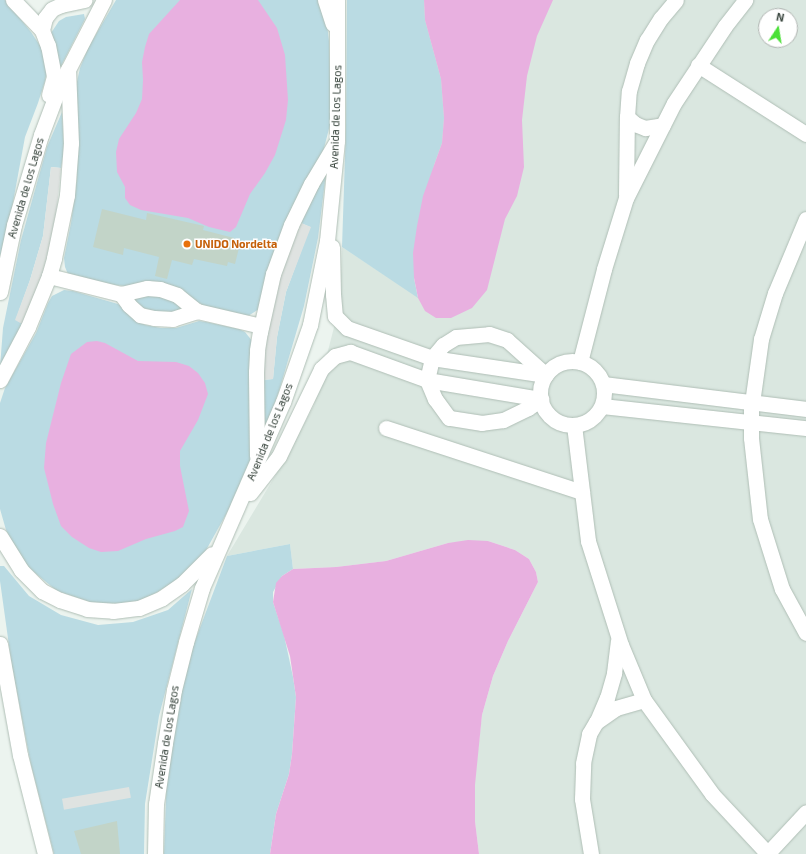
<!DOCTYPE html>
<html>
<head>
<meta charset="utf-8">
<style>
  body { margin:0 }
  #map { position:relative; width:806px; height:854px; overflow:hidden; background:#ecf4ef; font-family:"Exo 2",sans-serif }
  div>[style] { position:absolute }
  .residential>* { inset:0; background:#dae7e0 }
  .green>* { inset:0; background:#badbe3 }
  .parking>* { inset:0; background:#dfe3e1; transform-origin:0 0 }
  .water>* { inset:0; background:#e8b0e0 }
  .building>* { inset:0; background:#c2d4c8 }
  .roads { filter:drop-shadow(0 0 1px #afbeb5) drop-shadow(0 0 1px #afbeb5) }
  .minor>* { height:15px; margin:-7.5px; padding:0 7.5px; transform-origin:7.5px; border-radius:7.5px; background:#fff }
  .minor>.ring { margin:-7.5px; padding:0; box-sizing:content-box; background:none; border:15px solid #fff; border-radius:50% }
  .dots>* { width:11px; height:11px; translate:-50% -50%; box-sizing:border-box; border:2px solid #fff; border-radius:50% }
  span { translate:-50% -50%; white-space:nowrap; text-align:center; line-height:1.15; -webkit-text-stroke:3px #fff; paint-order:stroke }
  .street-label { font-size:11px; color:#3a473f }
  .food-label { font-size:11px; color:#c56008; font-weight:700 }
  .left { translate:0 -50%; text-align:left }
  .north { position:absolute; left:758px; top:8px; width:40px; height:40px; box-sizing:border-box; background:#fff; border:1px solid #b0b5b2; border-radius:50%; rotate:12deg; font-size:11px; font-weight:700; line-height:16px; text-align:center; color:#3a473f }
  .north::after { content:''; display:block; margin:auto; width:14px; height:18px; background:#4ae037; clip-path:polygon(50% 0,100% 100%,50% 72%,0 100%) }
</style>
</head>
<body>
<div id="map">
  <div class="residential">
    <i style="clip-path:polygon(evenodd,424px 0,806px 0,806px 854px,479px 854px,475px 821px,474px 785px,482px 715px,493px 676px,508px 641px,538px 582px,536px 572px,529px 559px,515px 550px,488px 541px,448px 543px,386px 561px,336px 567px,293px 569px,290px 544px,227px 556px,290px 451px,314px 405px,340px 304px,342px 247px,418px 297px,423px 196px,424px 0,766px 16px,790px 16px,790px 40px,766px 40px,766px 16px)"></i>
  </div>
  <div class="green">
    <i style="clip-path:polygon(0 0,5px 0,31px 32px,41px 47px,48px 65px,45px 81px,38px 103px,25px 137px,11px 213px,0 257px)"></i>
    <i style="clip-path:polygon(116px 0,320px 0,326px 16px,329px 41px,331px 121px,323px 152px,259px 309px,248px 316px,209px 308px,193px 300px,125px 286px,107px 284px,68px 274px,65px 267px,64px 258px,71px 223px,77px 178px,76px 86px,80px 68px,88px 48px)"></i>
    <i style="clip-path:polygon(347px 0,424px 0,425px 20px,441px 79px,444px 118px,442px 143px,434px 165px,414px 278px,418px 298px,342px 247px,346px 127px)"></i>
    <i style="clip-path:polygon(84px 14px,85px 19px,59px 70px,51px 39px,51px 33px,59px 21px,66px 17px)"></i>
    <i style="clip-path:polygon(62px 112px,64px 150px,61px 168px,51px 167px,43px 236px,30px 280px,16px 319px,24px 325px,0 367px,3px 328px,21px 240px,47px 147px)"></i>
    <i style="clip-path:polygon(326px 173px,318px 238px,304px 306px,279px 391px,265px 431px,262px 380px,273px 379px,277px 337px,286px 292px,310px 227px,301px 223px,307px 206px)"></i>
    <i style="clip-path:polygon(64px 290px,73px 291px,118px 304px,145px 325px,161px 328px,176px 328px,199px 321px,206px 322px,239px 329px,245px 332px,253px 342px,251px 459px,243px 484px,205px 552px,187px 574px,144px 600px,117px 604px,93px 603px,57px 591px,29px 568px,17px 551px,6px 530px,0 509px,0 403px,5px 388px,36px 333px,48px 303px,52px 296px)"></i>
    <i style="clip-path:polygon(151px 293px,180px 303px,183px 310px,170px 315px,139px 307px,133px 298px)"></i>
    <i style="clip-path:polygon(290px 544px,293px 569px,282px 576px,273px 592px,273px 602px,284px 635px,293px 677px,296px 697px,292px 754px,289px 774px,276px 814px,270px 854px,164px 854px,167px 769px,186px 665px,227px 556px)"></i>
    <i style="clip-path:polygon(0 566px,4px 566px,29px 596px,61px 615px,98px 625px,133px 622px,168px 610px,192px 589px,159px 716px,145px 804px,144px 854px,54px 854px,31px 765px,12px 667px,0 581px)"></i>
  </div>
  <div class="parking">
    <i style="clip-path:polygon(51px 167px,61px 168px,54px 236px,47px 265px,24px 325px,15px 320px,30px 280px,43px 236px)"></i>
    <i style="clip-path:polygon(301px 223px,311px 227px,286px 292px,277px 337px,273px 379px,262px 380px,265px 348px,276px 287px)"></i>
    <i style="left:129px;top:787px;width:11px;height:68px;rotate:80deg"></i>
  </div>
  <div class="water">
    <i style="clip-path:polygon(180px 0,258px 0,277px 28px,285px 55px,288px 100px,286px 120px,275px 155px,265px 173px,250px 194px,236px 227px,230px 232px,209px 227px,188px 218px,141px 210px,130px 205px,125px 198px,125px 187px,117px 172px,116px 152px,119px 139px,136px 113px,142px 99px,143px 80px,142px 62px,145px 47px,149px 34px)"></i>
    <i style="clip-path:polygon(424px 0,553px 0,537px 36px,527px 76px,522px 120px,524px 167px,517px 196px,505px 219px,487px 290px,472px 308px,451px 318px,436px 318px,425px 311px,418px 298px,414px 278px,413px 253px,417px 226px,423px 196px,442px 143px,444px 118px,441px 79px,425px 20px)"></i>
    <i style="clip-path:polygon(97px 341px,105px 343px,138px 361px,176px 362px,189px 366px,198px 373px,205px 383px,208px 394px,198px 420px,180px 451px,180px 466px,189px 511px,183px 527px,175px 531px,146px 539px,118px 551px,101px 552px,89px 548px,72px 537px,61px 526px,53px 504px,44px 468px,46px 443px,61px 383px,71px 354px,87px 342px)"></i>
    <i style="clip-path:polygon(468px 540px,488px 541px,515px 550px,529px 559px,536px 572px,538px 582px,508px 641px,493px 676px,482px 715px,475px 785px,475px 821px,479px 854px,270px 854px,276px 814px,289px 774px,292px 754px,296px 697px,290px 656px,273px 602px,276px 583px,282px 576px,293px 569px,336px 567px,386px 561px,448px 543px)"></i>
  </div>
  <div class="building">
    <i style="clip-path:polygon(102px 209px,146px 220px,147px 213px,204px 226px,203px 230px,234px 238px,232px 246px,239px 248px,235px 264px,228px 262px,227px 266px,194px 259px,192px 265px,172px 260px,167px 279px,155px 276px,159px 257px,124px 248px,123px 255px,93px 247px)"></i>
    <i style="clip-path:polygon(117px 821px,120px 854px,81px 854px,74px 831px)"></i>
  </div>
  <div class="roads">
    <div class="minor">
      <i style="left:13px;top:0;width:42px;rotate:46deg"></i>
      <i style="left:325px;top:0;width:25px;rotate:72deg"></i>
      <i style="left:698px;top:65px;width:128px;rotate:32.6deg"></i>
      <i style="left:49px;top:95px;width:20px;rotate:-75deg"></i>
      <i style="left:54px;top:76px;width:31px;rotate:-101deg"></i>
      <i style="left:48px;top:46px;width:17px;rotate:-111deg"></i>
      <i style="left:42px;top:30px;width:12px;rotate:-76deg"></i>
      <i style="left:45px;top:18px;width:11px;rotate:-52deg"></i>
      <i style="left:52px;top:9px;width:10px;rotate:-24deg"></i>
      <i style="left:61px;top:5px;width:24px;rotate:-12deg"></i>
      <i style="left:627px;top:117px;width:11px;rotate:41deg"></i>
      <i style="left:635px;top:124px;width:11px;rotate:22deg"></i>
      <i style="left:645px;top:128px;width:18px;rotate:-9deg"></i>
      <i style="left:626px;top:194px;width:77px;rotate:-89.3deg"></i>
      <i style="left:627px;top:117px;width:26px;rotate:-86deg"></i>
      <i style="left:629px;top:91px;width:29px;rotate:-74deg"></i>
      <i style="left:637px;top:63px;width:25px;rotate:-67deg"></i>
      <i style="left:647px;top:40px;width:26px;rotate:-58deg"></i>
      <i style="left:661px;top:18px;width:23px;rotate:-50deg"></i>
      <i style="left:806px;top:219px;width:80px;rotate:112.7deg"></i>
      <i style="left:775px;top:293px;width:48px;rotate:106.9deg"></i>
      <i style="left:761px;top:339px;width:72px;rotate:98deg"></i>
      <i style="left:751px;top:410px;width:28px;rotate:90deg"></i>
      <i style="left:751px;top:438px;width:81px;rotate:83.7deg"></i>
      <i style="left:760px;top:519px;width:73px;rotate:72.6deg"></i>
      <i style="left:782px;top:589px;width:50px;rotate:61.4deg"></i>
      <i style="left:332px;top:247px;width:47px;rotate:88.8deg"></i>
      <i style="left:333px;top:294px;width:22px;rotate:85deg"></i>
      <i style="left:335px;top:316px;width:17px;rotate:45deg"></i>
      <i style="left:347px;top:328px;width:90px;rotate:19.4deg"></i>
      <i style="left:432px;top:358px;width:115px;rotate:8.5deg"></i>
      <i style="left:49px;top:276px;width:74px;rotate:14deg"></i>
      <i style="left:0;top:292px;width:68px;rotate:-78.2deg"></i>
      <i style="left:14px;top:225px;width:94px;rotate:-73.3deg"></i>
      <i style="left:41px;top:135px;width:51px;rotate:-69.4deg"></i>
      <i style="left:59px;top:87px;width:98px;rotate:-62.7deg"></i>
      <i style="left:197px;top:311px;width:25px;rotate:162deg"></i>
      <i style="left:173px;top:319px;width:19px;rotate:-177deg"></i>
      <i style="left:154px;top:318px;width:14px;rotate:-168deg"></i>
      <i style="left:140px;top:315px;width:15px;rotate:-138deg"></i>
      <i style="left:129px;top:305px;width:14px;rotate:-126deg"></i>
      <i style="left:121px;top:294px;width:27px;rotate:-13deg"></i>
      <i style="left:147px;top:288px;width:13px;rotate:4deg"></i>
      <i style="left:160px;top:289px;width:18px;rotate:19deg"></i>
      <i style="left:177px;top:295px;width:26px;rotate:39deg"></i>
      <i style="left:197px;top:311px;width:66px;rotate:13.2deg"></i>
      <i class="ring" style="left:540px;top:361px;width:49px;height:49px"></i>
      <i style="left:580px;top:362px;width:96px;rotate:-75.5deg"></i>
      <i style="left:604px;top:269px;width:74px;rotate:-72.8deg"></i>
      <i style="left:626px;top:198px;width:106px;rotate:-63.2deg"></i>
      <i style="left:674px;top:103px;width:92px;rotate:-56.5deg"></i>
      <i style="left:725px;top:26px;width:33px;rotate:-52deg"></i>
      <i style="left:0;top:380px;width:60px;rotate:-62.2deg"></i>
      <i style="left:28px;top:327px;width:55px;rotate:-67.6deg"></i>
      <i style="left:49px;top:276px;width:19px;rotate:-74deg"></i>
      <i style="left:54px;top:258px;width:64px;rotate:-78.3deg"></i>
      <i style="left:67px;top:195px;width:52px;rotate:-85.6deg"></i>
      <i style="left:71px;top:143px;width:74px;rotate:-92.3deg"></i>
      <i style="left:603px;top:384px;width:205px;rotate:7deg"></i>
      <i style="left:541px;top:399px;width:16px;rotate:145deg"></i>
      <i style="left:528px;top:408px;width:28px;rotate:154deg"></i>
      <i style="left:503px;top:420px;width:21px;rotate:172deg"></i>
      <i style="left:482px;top:423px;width:33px;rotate:-171deg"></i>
      <i style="left:449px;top:418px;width:24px;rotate:-126deg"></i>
      <i style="left:435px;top:399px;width:21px;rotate:-113deg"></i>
      <i style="left:427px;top:380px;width:23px;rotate:-77deg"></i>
      <i style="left:432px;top:358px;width:17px;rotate:-50deg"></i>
      <i style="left:443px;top:345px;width:15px;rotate:-32deg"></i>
      <i style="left:456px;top:337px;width:33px;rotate:-5deg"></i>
      <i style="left:489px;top:334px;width:19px;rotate:18deg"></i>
      <i style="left:507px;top:340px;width:52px;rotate:41.9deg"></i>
      <i style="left:602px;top:406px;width:205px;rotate:6.2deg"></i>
      <i style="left:574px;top:425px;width:117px;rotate:83.1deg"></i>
      <i style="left:588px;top:541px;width:109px;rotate:72.4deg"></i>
      <i style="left:621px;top:645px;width:60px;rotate:67.3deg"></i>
      <i style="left:644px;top:700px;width:116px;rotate:54.1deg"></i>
      <i style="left:712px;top:794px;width:82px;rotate:47deg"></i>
      <i style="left:386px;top:428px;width:206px;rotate:18.1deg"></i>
      <i style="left:257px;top:456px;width:84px;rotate:-90.7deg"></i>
      <i style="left:256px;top:372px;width:22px;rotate:-87deg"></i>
      <i style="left:257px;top:350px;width:18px;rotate:-81deg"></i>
      <i style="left:260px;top:332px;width:59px;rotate:-77.4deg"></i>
      <i style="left:273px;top:274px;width:52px;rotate:-69.8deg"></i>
      <i style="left:291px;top:225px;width:46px;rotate:-64deg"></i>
      <i style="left:311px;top:184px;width:47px;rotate:-59deg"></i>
      <i style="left:250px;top:493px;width:47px;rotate:-51.9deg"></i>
      <i style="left:279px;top:456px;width:97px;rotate:-64.2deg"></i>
      <i style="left:321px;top:369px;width:19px;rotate:-43deg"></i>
      <i style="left:335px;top:356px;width:16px;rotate:-15deg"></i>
      <i style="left:350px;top:352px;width:82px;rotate:20deg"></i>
      <i style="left:427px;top:380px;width:116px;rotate:9.5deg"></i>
      <i style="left:0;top:536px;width:40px;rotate:58deg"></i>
      <i style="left:21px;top:570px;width:30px;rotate:45deg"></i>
      <i style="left:42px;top:591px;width:20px;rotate:27deg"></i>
      <i style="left:60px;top:600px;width:28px;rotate:18deg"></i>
      <i style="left:87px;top:609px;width:26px;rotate:4deg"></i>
      <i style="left:113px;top:611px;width:26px;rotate:-7deg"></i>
      <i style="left:139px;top:608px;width:25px;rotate:-23deg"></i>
      <i style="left:162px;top:598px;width:24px;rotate:-35deg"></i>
      <i style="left:182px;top:584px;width:42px;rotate:-45deg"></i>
      <i style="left:0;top:644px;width:113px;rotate:79.8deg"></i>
      <i style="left:20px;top:755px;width:102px;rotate:75.8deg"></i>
      <i style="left:597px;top:721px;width:25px;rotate:-67deg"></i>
      <i style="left:607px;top:698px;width:26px;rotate:-74deg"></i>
      <i style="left:614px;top:673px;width:32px;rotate:-83deg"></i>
      <i style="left:155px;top:854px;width:50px;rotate:-88.9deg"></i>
      <i style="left:156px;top:804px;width:62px;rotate:-81.6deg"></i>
      <i style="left:165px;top:743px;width:54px;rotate:-80.4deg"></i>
      <i style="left:174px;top:690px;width:49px;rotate:-76deg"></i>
      <i style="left:186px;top:642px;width:56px;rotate:-73.5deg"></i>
      <i style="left:202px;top:588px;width:203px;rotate:-66.5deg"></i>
      <i style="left:283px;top:402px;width:82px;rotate:-70.7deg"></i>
      <i style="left:310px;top:325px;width:86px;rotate:-78.6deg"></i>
      <i style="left:327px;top:241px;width:100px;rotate:-84.3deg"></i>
      <i style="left:337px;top:141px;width:141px;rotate:-90deg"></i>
      <i style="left:591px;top:854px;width:56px;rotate:-99.3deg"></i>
      <i style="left:582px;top:799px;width:36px;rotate:-88deg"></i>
      <i style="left:583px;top:763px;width:30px;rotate:-78deg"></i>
      <i style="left:589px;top:734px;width:14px;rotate:-60deg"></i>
      <i style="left:596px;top:722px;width:24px;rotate:-35deg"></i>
      <i style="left:616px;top:708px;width:29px;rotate:-16deg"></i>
      <i style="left:767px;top:854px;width:57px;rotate:-47.1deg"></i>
    </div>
  </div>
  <div class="dots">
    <i style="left:187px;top:244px;background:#e8710a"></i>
  </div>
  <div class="street-label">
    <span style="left:336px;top:117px;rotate:-88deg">Avenida de los Lagos</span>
    <span style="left:26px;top:188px;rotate:-74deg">Avenida de los Lagos</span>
    <span style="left:270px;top:432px;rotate:-68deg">Avenida de los Lagos</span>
    <span style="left:167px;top:737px;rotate:-81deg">Avenida de los Lagos</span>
  </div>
  <div class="food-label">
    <span class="left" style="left:195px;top:244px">UNIDO Nordelta</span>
  </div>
  <div class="north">N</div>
</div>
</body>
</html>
